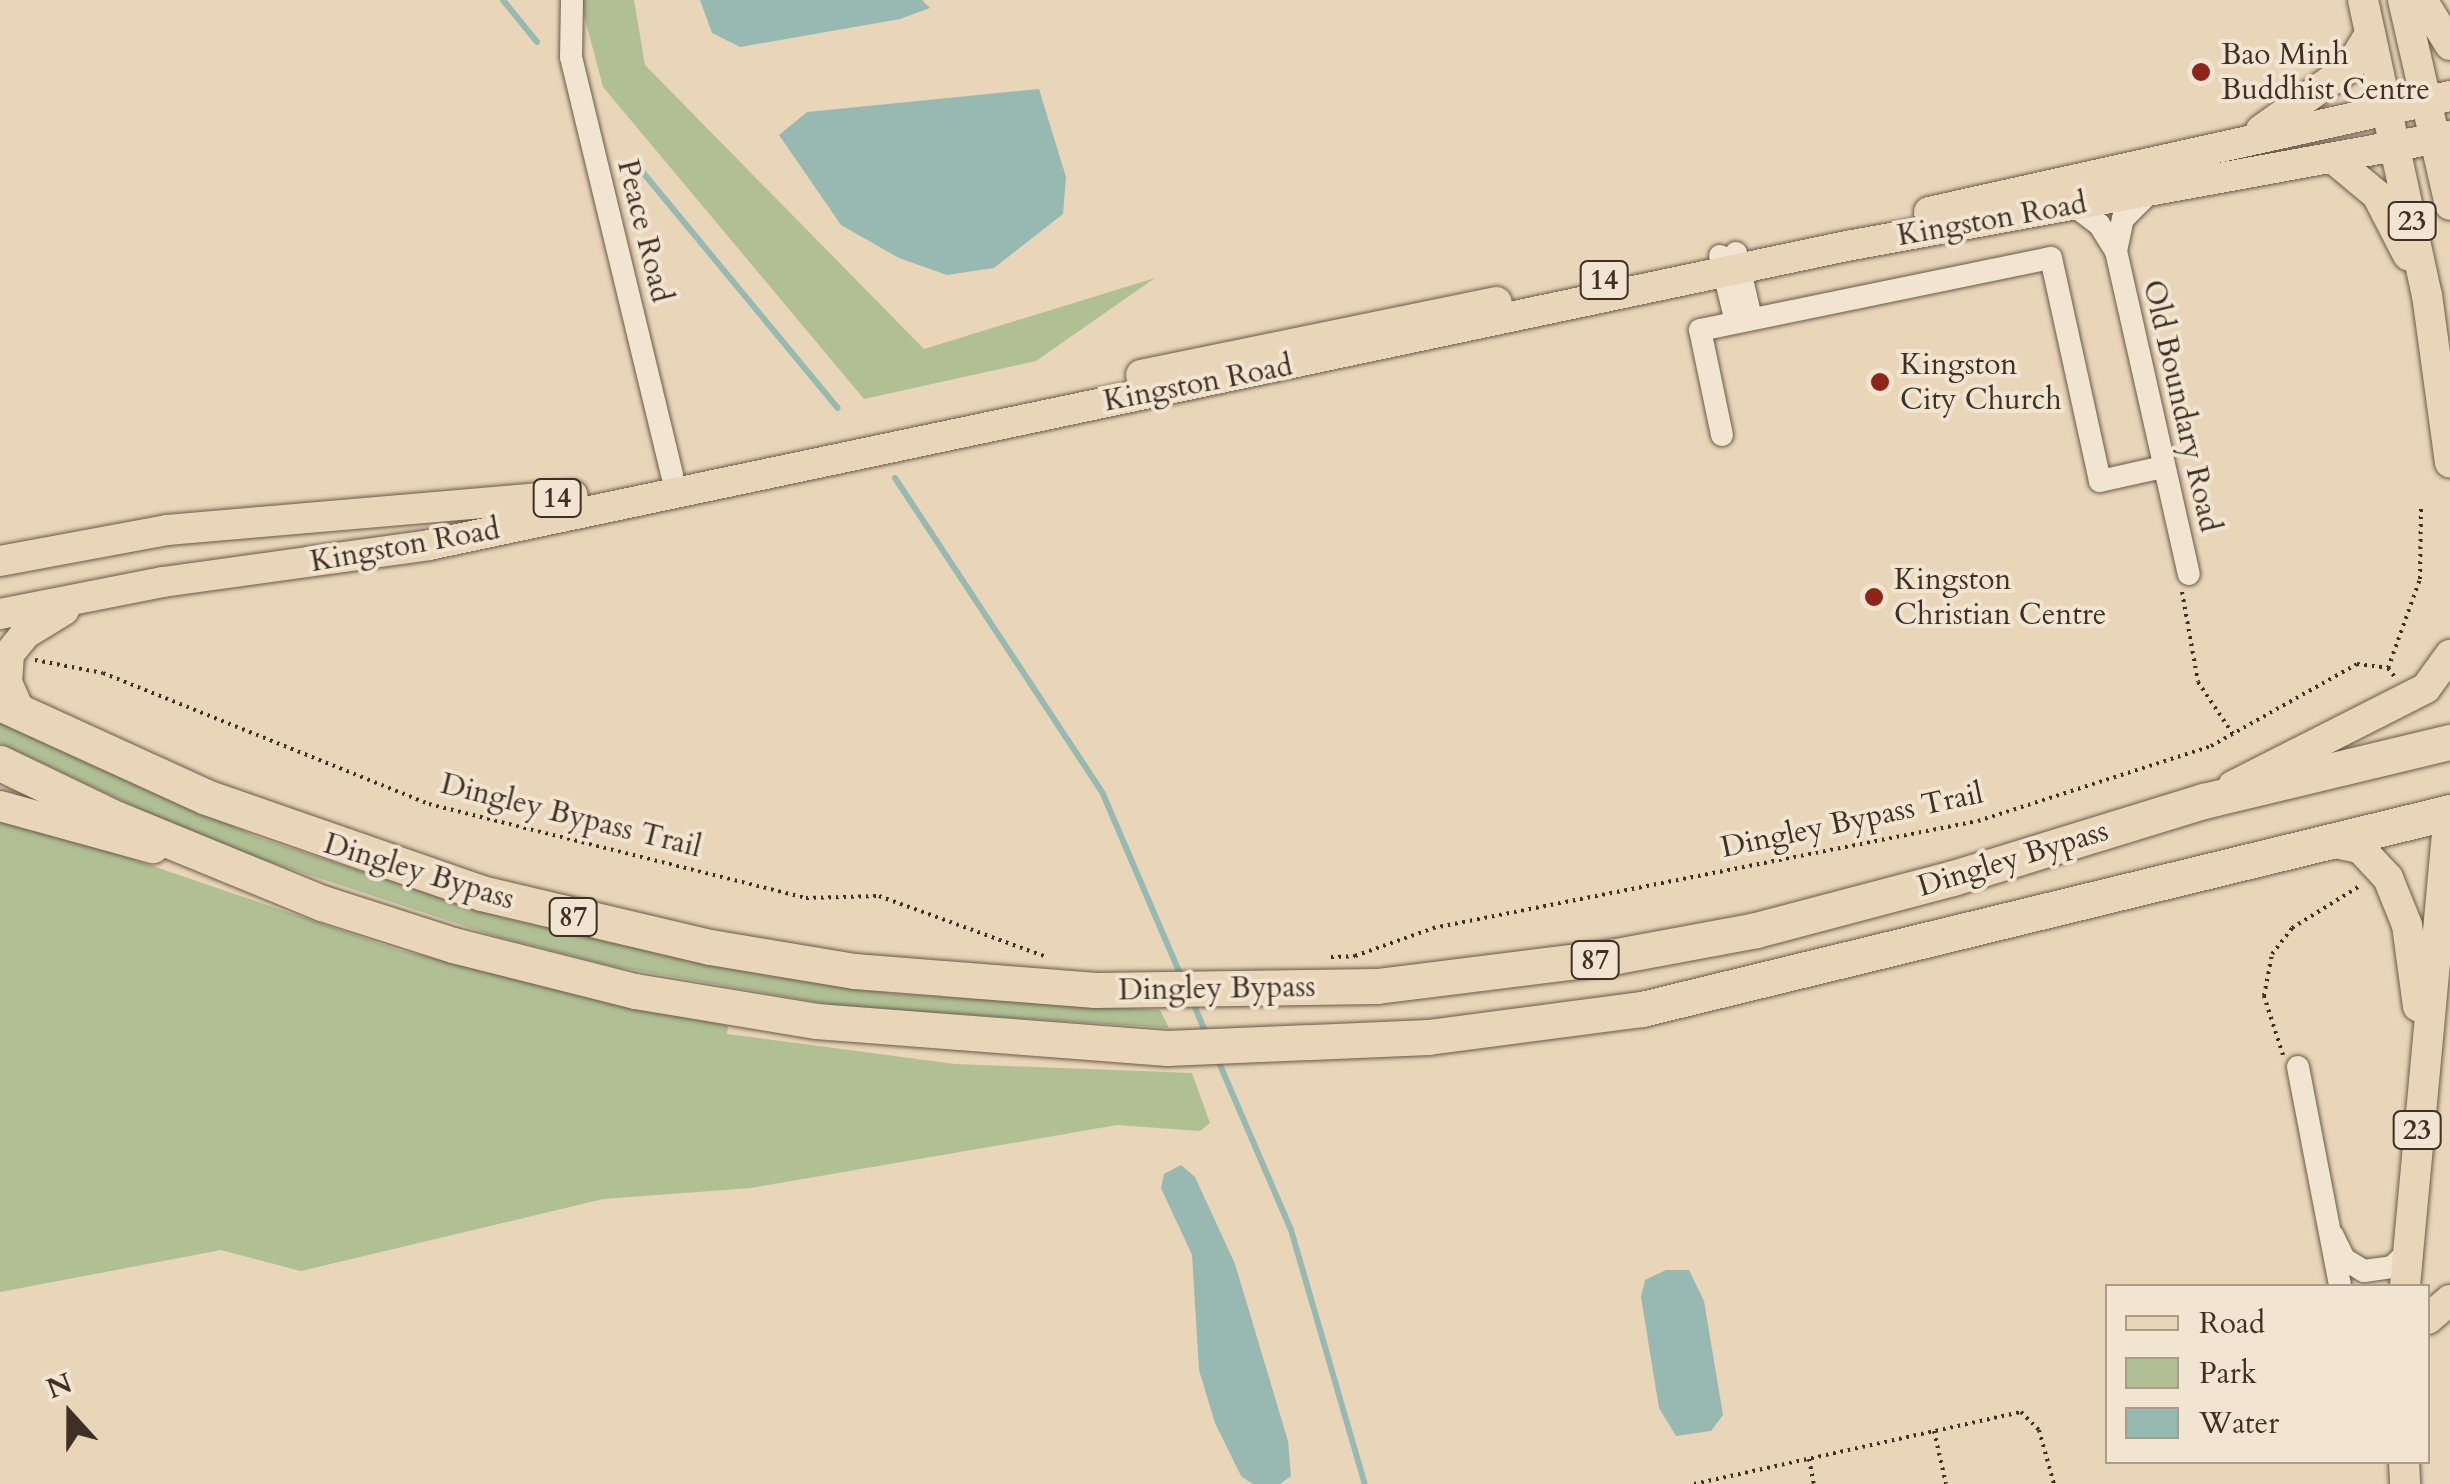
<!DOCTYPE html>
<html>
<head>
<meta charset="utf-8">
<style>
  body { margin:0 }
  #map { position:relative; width:2450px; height:1484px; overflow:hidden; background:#e9d6b8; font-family:Cardo,serif }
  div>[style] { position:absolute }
  .green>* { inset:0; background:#b0bf94 }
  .water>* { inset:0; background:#97b9b2 }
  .stream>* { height:6px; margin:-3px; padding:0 3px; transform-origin:3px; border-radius:3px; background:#97b9b2 }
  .path>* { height:4px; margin-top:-2px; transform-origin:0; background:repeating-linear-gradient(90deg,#3d3025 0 2.5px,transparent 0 7.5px) }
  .roads { filter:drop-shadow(0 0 2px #685a4a) drop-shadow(0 0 2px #685a4a) }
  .minor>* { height:22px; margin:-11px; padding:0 11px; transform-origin:11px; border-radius:11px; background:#f1e4d1 }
  .major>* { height:30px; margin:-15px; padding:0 15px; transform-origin:15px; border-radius:15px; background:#e9d6b8 }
  .highway>* { height:35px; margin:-17.5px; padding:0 17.5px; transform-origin:17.5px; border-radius:17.5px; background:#e9d6b8 }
  .dots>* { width:28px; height:28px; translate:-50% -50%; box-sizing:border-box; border:5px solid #f1e4d1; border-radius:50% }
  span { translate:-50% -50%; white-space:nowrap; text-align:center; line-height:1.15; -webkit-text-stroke:8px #f1e4d1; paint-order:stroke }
  .shield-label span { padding:2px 8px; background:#f1e4d1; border:2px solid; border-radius:8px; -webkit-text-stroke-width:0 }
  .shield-label { font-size:28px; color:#3d3025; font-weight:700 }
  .poi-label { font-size:30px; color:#3d3025 }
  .left { translate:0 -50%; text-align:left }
  .street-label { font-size:30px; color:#3d3025 }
  .legend { position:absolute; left:2105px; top:1284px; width:325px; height:180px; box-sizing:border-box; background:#f1e4d1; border:2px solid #a99c8c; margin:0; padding:12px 18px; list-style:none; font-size:30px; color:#3d3025 }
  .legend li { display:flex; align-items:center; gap:20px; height:50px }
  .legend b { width:50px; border:2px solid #a99c8c }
  .north { position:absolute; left:20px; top:1364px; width:100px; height:100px; -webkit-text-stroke:8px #f1e4d1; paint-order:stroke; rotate:339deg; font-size:28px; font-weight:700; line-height:40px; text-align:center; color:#3d3025 }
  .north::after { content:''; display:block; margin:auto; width:35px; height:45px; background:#3d3025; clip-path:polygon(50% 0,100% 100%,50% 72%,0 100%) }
</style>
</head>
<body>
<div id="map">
  <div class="green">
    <i style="clip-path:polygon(580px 0,634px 0,645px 65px,924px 349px,1155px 278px,1036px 361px,864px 399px,603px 87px)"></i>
    <i style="clip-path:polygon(0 721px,257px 837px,504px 918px,763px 975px,898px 994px,1160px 1010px,1169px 1028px,846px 1007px,616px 967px,498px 937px,248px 855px,148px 813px,0 743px)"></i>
    <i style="clip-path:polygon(0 814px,399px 950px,728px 1026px,727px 1034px,955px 1064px,1192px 1073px,1210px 1123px,1200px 1131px,1117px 1125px,751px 1188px,603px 1199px,301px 1271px,221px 1250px,0 1292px)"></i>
  </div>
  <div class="water">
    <i style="clip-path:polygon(700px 0,922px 0,930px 8px,900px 19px,740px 47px,712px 33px)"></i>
    <i style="clip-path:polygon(1039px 89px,1066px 177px,1063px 214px,994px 268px,947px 275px,899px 258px,841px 225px,779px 135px,807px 112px)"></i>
    <i style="clip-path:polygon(1181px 1165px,1195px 1177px,1235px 1264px,1288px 1441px,1291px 1476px,1280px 1484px,1253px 1484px,1241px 1476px,1215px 1423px,1199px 1370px,1192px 1255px,1161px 1188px,1164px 1174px)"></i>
    <i style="clip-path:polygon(1666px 1270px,1689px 1270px,1704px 1301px,1723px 1415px,1711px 1431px,1676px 1436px,1659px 1408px,1641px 1297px,1645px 1280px)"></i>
  </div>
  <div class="stream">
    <i style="left:503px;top:0;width:54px;rotate:51deg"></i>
    <i style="left:640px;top:169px;width:310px;rotate:50.4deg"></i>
    <i style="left:895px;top:478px;width:378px;rotate:56.6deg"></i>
    <i style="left:1103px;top:794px;width:200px;rotate:66.8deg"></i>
    <i style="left:1191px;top:998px;width:38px;rotate:67deg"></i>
    <i style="left:1217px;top:1058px;width:187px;rotate:66.7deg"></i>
    <i style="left:1291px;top:1230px;width:265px;rotate:73.8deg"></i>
  </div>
  <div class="path">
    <i style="left:2182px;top:592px;width:91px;rotate:79.9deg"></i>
    <i style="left:2198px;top:682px;width:63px;rotate:56.1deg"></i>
    <i style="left:35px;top:660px;width:69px;rotate:10.8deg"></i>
    <i style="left:103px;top:673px;width:351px;rotate:21.9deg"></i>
    <i style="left:429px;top:804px;width:389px;rotate:14deg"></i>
    <i style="left:806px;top:898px;width:73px;rotate:-1.6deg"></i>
    <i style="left:879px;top:896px;width:179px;rotate:20deg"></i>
    <i style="left:2388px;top:668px;width:95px;rotate:-70.2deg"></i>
    <i style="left:2420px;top:579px;width:74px;rotate:-89.2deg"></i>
    <i style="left:1331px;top:957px;width:24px;rotate:-2deg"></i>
    <i style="left:1355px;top:956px;width:83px;rotate:-19.7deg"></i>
    <i style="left:1433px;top:928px;width:555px;rotate:-11.11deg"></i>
    <i style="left:1978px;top:821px;width:245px;rotate:-17.8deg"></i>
    <i style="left:2211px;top:746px;width:167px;rotate:-29.3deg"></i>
    <i style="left:2357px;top:664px;width:31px;rotate:7deg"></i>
    <i style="left:2388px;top:668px;width:10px;rotate:53deg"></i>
    <i style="left:2283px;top:1055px;width:62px;rotate:-107.9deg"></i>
    <i style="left:2264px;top:996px;width:43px;rotate:-79.2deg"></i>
    <i style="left:2272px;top:954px;width:33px;rotate:-52deg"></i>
    <i style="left:2292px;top:928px;width:81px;rotate:-31.9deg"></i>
    <i style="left:1934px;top:1431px;width:54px;rotate:77.2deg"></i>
    <i style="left:1809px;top:1459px;width:25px;rotate:79deg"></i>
    <i style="left:1694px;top:1484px;width:335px;rotate:-12.4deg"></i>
    <i style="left:2021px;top:1412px;width:25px;rotate:45deg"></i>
    <i style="left:2039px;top:1430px;width:56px;rotate:74.5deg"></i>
  </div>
  <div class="roads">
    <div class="minor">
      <i style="left:572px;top:0;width:57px;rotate:91deg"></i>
      <i style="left:571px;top:57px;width:430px;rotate:76.4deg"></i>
      <i style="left:2072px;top:204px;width:34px;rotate:37deg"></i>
      <i style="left:2099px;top:224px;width:32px;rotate:58deg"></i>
      <i style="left:2116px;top:251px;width:331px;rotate:77.3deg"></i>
      <i style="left:2116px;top:251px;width:33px;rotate:-78deg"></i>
      <i style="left:2123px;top:219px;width:37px;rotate:-45deg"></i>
      <i style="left:1736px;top:253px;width:67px;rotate:77deg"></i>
      <i style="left:1720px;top:256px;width:68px;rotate:76.4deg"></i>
      <i style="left:1722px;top:435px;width:107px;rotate:-101.8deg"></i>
      <i style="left:1700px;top:330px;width:358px;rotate:-11.6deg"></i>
      <i style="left:2051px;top:258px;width:228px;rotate:77.6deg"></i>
      <i style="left:2100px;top:481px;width:65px;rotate:-12.5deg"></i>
      <i style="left:2298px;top:1067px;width:223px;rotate:79.1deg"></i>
      <i style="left:2333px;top:1236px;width:25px;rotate:64deg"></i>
      <i style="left:2344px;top:1259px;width:23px;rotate:31deg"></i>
      <i style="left:2364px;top:1271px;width:28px;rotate:-8deg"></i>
      <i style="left:2392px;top:1267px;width:19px;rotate:-43deg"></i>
    </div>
    <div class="major">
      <i style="left:2363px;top:0;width:302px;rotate:77.8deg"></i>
      <i style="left:2427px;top:295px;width:169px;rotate:82.2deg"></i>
      <i style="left:2403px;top:0;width:210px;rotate:77.1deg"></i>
      <i style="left:2422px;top:0;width:53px;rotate:58.1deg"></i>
      <i style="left:2261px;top:130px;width:109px;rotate:-35.3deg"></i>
      <i style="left:2350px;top:67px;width:39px;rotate:-59deg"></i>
      <i style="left:2335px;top:160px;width:55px;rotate:39.8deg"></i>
      <i style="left:2377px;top:195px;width:68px;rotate:62.7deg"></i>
      <i style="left:1929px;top:212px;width:534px;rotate:-12.55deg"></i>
      <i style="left:1141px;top:375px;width:363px;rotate:-11.6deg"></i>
      <i style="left:0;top:561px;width:170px;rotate:-10.5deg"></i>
      <i style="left:167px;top:530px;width:407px;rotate:-4.9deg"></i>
      <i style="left:0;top:614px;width:166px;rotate:-11.1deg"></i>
      <i style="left:163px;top:582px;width:269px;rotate:-7.9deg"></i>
      <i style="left:429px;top:545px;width:1449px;rotate:-11.91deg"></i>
      <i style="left:1847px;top:246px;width:613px;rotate:-10.34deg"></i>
      <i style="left:21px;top:714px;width:34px;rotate:-114deg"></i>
      <i style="left:7px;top:683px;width:29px;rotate:-86deg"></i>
      <i style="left:9px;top:654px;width:26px;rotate:-51deg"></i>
      <i style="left:25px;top:634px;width:46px;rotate:-31.6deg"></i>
      <i style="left:2233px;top:786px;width:216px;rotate:-26.9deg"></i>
      <i style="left:2426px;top:688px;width:41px;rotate:-54deg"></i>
      <i style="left:0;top:806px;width:159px;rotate:15.4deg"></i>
      <i style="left:2326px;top:841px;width:35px;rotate:12deg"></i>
      <i style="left:2360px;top:848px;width:41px;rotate:47deg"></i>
      <i style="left:2388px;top:878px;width:51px;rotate:68deg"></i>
      <i style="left:2407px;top:925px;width:82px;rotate:82.3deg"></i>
      <i style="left:2405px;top:1286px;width:476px;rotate:-84.7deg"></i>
      <i style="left:2428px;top:1319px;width:29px;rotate:-41deg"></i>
      <i style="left:2404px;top:1462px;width:22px;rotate:87deg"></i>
    </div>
    <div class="highway">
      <i style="left:0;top:703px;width:226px;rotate:24.5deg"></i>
      <i style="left:206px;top:797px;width:291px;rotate:19.2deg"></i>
      <i style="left:481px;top:893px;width:235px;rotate:13.3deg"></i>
      <i style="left:710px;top:947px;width:146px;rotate:9.5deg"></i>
      <i style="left:854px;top:971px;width:242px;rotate:4.5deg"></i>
      <i style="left:1095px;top:990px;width:282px;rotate:-0.8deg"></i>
      <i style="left:1377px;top:986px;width:236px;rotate:-7.1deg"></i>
      <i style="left:1611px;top:957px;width:147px;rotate:-10.5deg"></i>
      <i style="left:1756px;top:930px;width:204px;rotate:-14.8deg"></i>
      <i style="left:1953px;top:878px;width:263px;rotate:-17.1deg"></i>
      <i style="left:2204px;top:801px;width:253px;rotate:-13.5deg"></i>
      <i style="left:0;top:763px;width:130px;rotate:25.6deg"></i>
      <i style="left:117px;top:819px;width:222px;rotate:22.3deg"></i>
      <i style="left:322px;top:903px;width:138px;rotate:17.8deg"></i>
      <i style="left:453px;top:945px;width:188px;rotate:14.2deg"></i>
      <i style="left:635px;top:991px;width:183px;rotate:9.4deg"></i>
      <i style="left:816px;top:1021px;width:352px;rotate:4.4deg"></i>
      <i style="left:1167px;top:1048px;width:261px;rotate:-2.4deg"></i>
      <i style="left:1428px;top:1037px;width:216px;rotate:-7.5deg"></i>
      <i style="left:1642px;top:1009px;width:832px;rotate:-13.7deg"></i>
    </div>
  </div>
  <div class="dots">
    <i style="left:2201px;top:72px;background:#8f2418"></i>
    <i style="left:1880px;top:382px;background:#8f2418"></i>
    <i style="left:1874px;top:597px;background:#8f2418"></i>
  </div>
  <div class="shield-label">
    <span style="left:2412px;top:221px">23</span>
    <span style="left:1604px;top:280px">14</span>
    <span style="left:557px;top:498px">14</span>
    <span style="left:573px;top:917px">87</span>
    <span style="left:1595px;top:960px">87</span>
    <span style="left:2417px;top:1130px">23</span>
  </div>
  <div class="poi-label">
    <span class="left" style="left:2221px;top:72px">Bao Minh<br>Buddhist Centre</span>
    <span class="left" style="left:1900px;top:382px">Kingston<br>City Church</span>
    <span class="left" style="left:1894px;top:597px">Kingston<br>Christian Centre</span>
  </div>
  <div class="street-label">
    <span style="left:1992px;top:220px;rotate:-10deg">Kingston Road</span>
    <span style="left:644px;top:231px;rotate:76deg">Peace Road</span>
    <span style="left:1198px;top:384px;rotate:-11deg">Kingston Road</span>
    <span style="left:2181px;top:406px;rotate:77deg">Old Boundary Road</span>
    <span style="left:405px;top:546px;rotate:-10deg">Kingston Road</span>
    <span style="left:571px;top:816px;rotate:14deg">Dingley Bypass Trail</span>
    <span style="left:1852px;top:821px;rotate:-12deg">Dingley Bypass Trail</span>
    <span style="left:2013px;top:859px;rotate:-17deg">Dingley Bypass</span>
    <span style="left:419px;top:872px;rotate:17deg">Dingley Bypass</span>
    <span style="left:1217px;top:989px;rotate:-1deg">Dingley Bypass</span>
  </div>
  <ul class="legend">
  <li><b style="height:12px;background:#e9d6b8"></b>Road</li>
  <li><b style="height:28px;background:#b0bf94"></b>Park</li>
  <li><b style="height:28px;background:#97b9b2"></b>Water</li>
  </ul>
  <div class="north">N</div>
</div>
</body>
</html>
